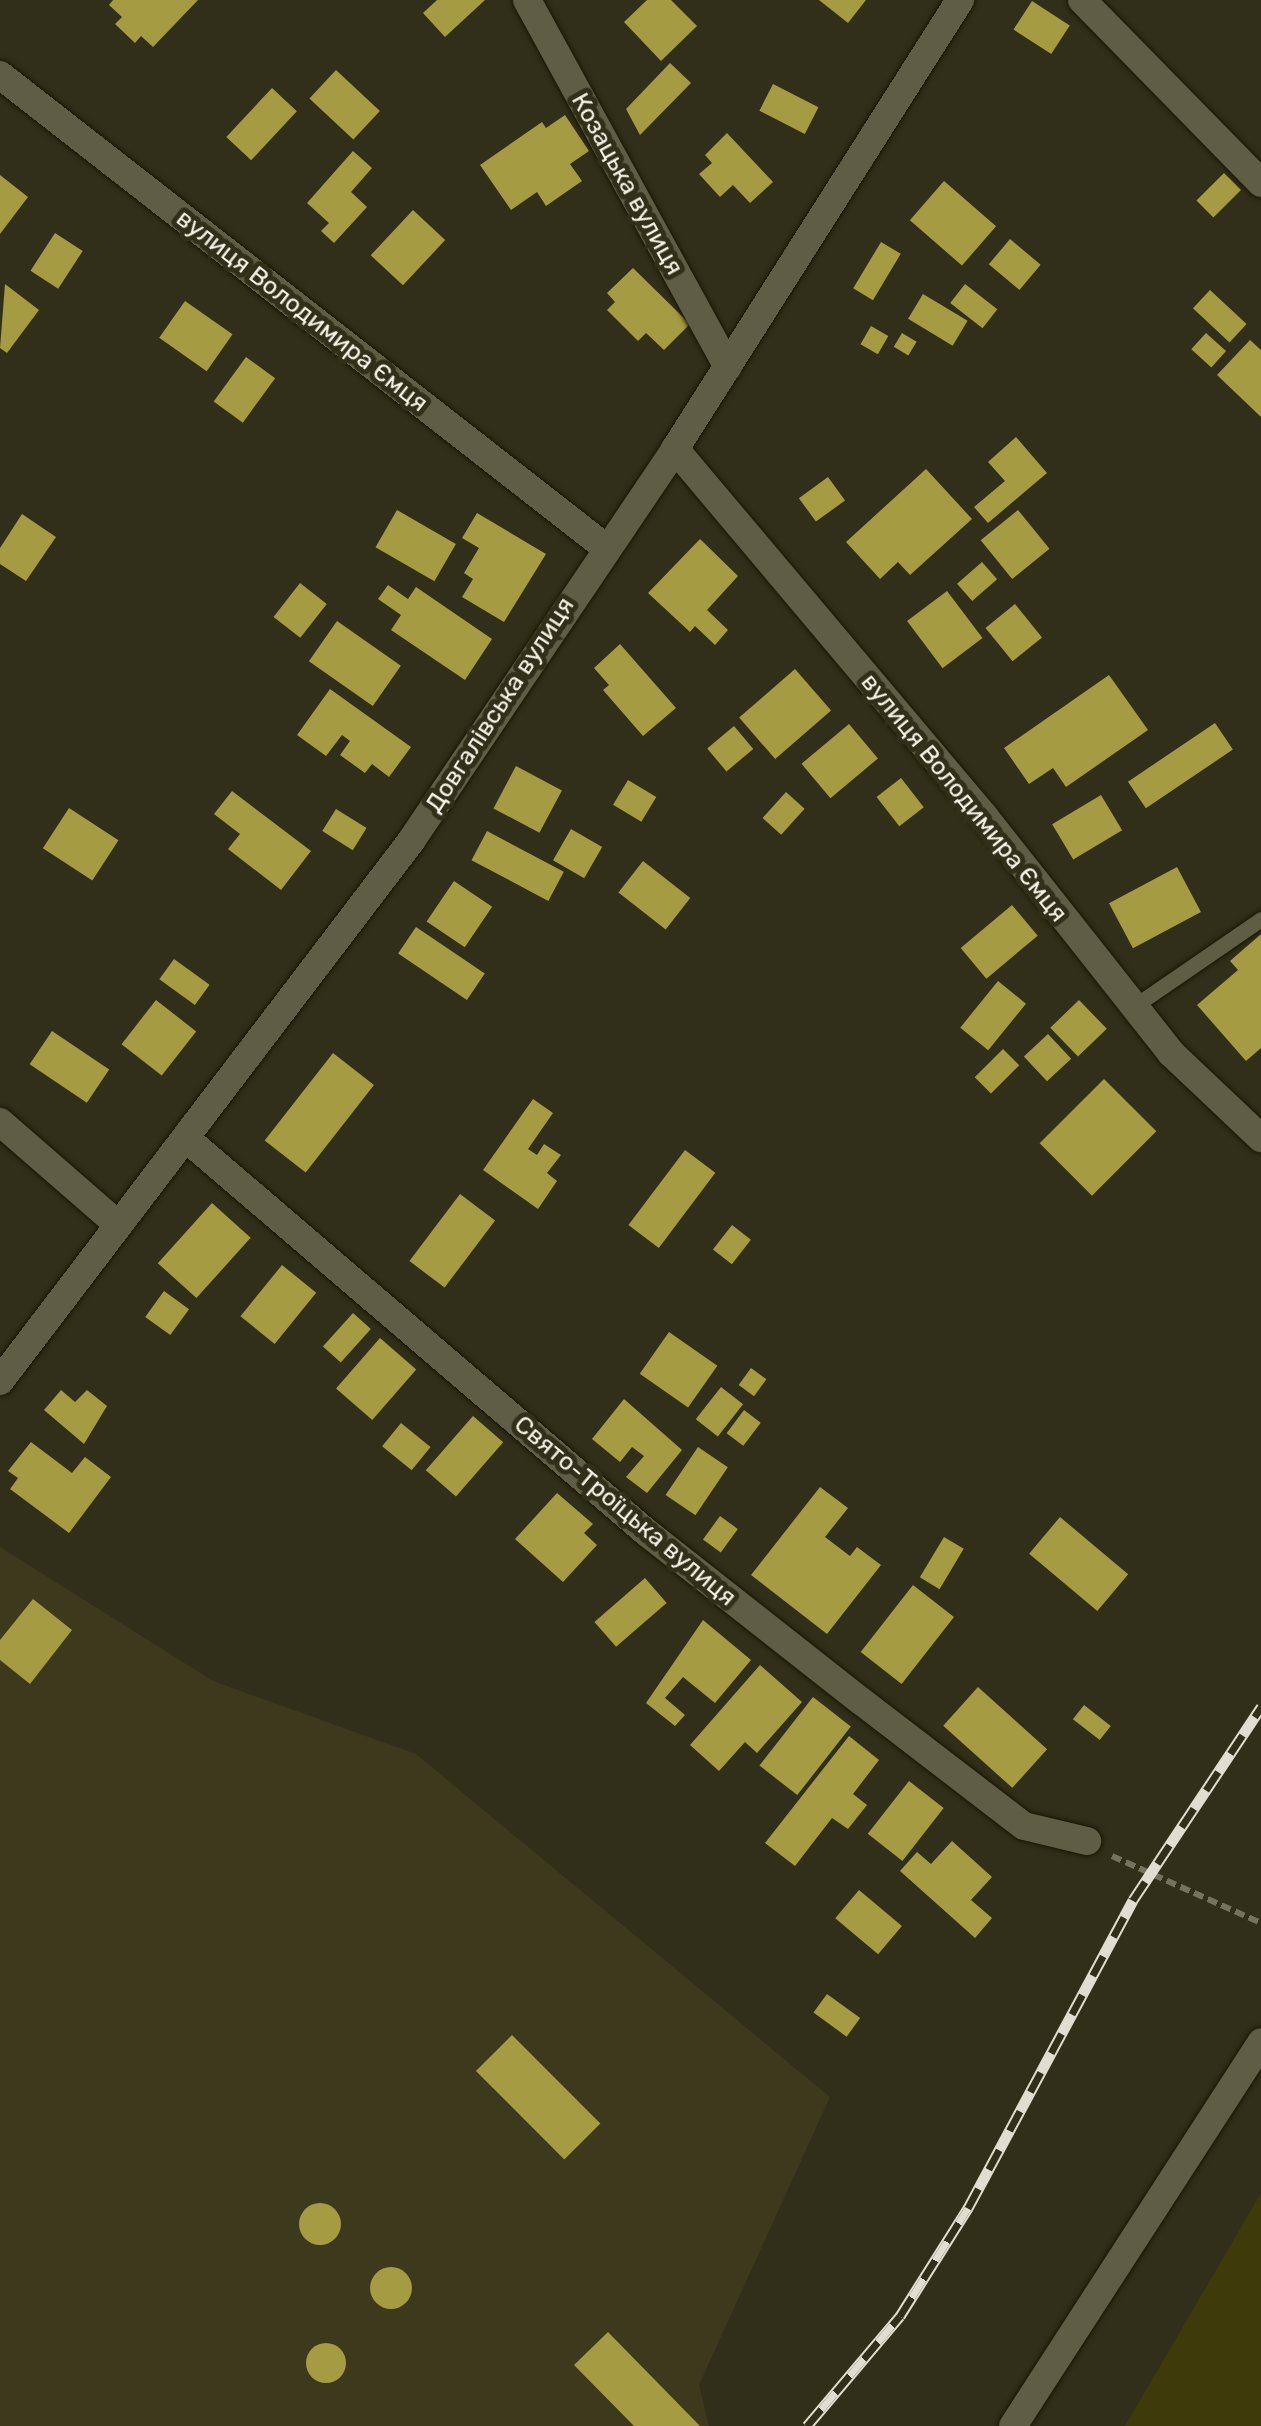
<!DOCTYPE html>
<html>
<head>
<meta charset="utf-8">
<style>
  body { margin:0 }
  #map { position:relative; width:1261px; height:2426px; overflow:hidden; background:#312f19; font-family:Rubik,sans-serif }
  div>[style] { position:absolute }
  .built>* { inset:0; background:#3c391d }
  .green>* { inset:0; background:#3f3a0a }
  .building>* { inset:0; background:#a59b42; transform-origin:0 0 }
  .round { border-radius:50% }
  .path>* { height:6px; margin-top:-3px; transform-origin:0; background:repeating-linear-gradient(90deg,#757360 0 10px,transparent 0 15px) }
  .roads { filter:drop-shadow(0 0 2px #191603) drop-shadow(0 0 2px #191603) }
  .service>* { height:15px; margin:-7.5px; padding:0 7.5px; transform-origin:7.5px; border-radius:7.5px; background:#5f5d46 }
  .minor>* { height:28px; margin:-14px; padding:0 14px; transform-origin:14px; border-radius:14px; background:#5f5d46 }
  .tertiary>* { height:28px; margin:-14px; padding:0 14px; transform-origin:14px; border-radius:14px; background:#5f5d46 }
  .rail>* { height:11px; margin-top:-5.5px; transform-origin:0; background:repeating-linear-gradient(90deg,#312f19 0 22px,#dfded0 0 44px); box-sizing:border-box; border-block:2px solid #dfded0 }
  span { translate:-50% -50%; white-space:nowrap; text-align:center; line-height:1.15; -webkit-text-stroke:10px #312f19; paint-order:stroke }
  .street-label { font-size:25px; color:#f6f5e8 }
</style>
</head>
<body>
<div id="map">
  <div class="built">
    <i style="clip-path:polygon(0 1547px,213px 1681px,416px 1754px,830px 2097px,699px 2385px,709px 2426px,0 2426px)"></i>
  </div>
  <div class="green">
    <i style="clip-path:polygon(1261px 2193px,1261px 2426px,1125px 2426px,1257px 2200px)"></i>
  </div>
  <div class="building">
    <i style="clip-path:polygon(113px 0,198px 0,153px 47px,141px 36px,135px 43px,115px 24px,122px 17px,109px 5px)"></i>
    <i style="clip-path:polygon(437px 0,485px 0,445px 37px,423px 13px)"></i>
    <i style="clip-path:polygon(647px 0,671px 0,697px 26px,661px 61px,624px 22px)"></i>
    <i style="clip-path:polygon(819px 0,866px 0,848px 23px)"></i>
    <i style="left:1032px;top:1px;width:45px;height:34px;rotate:33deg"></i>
    <i style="clip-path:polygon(670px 63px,691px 83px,640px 135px,626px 109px)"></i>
    <i style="left:336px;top:70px;width:60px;height:39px;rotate:43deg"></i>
    <i style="left:773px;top:84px;width:51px;height:30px;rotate:27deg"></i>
    <i style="left:272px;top:88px;width:34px;height:67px;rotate:43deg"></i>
    <i style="clip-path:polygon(565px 115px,589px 151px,570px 164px,582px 181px,546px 206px,537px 192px,511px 210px,480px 165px,542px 122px,546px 128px)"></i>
    <i style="clip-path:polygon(727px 133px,773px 182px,750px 203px,733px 185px,720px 197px,699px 174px,712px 163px,705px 155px)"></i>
    <i style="clip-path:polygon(353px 151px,372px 168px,351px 192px,367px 207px,334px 243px,321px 231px,329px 223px,307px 203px)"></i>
    <i style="left:1224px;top:173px;width:24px;height:39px;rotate:45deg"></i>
    <i style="clip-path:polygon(0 175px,28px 197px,0 234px)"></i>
    <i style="left:944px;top:181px;width:69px;height:52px;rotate:41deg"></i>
    <i style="left:413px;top:210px;width:44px;height:62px;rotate:43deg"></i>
    <i style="left:55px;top:233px;width:33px;height:45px;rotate:33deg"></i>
    <i style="left:1010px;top:239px;width:40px;height:33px;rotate:40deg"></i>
    <i style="left:881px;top:242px;width:23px;height:54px;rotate:31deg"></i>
    <i style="clip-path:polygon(633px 268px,690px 324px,664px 350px,646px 333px,638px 341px,607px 310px,615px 302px,607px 293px)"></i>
    <i style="clip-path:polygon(5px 284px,39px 310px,7px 353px,0 348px)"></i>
    <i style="left:965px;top:284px;width:41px;height:24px;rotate:38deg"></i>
    <i style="left:1210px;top:290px;width:50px;height:25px;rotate:43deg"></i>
    <i style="left:923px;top:294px;width:52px;height:29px;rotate:31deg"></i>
    <i style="left:185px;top:301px;width:58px;height:45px;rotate:35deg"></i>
    <i style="left:871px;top:326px;width:20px;height:21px;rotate:30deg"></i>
    <i style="left:902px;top:333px;width:17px;height:16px;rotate:31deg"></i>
    <i style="left:1206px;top:333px;width:27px;height:22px;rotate:42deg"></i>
    <i style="clip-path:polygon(1250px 340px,1261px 350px,1261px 417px,1217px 375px)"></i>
    <i style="left:246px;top:357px;width:36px;height:55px;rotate:36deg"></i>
    <i style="clip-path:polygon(1016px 437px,1047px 473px,988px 523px,974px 507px,1005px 481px,988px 462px)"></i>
    <i style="clip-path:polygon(926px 469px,972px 519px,910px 575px,898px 562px,880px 579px,846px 542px)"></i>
    <i style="left:828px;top:477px;width:29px;height:36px;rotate:54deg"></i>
    <i style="left:397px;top:510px;width:68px;height:43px;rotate:30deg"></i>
    <i style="left:1018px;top:510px;width:50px;height:48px;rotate:51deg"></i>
    <i style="clip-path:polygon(477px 513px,546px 554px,504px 622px,462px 597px,473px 579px,464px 573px,479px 548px,462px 538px)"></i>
    <i style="clip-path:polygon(22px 514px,56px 537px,26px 581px,0 564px,0 548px)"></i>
    <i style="clip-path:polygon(700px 539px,738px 576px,707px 610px,728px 630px,715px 645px,695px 626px,690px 632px,648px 593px)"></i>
    <i style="left:982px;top:562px;width:23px;height:33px;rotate:49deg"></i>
    <i style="left:300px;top:583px;width:34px;height:43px;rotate:38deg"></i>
    <i style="clip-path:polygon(388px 585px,408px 599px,416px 587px,492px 639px,465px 680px,391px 630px,401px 615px,378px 599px)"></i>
    <i style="left:947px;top:591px;width:59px;height:50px;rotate:53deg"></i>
    <i style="left:1015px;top:604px;width:43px;height:38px;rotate:51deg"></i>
    <i style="left:337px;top:621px;width:78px;height:49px;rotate:35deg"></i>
    <i style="clip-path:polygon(620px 644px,676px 708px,643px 736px,603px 690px,609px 685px,594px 668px)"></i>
    <i style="left:795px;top:669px;width:55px;height:74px;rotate:49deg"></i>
    <i style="clip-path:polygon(1109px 675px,1148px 730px,1066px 787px,1053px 768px,1029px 784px,1004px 748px)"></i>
    <i style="clip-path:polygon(330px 689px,411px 747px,389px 777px,372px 764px,365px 773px,340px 755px,350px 741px,342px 735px,326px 756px,297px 735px)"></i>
    <i style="left:1215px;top:723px;width:32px;height:105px;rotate:56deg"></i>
    <i style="left:849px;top:724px;width:45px;height:62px;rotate:50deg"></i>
    <i style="left:734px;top:726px;width:30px;height:35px;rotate:50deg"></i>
    <i style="left:516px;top:766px;width:52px;height:48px;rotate:28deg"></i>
    <i style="left:901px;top:778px;width:37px;height:31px;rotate:52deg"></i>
    <i style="left:628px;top:780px;width:33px;height:29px;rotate:31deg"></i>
    <i style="clip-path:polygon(232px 791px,311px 851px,281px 890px,228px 849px,240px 834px,214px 814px)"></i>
    <i style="left:786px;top:792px;width:25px;height:35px;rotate:42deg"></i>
    <i style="left:1101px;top:795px;width:41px;height:57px;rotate:59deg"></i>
    <i style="left:69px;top:808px;width:59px;height:48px;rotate:33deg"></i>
    <i style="left:336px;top:809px;width:36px;height:26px;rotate:32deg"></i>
    <i style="left:571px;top:829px;width:36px;height:36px;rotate:30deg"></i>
    <i style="left:487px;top:831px;width:87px;height:33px;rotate:28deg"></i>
    <i style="left:643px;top:861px;width:60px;height:40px;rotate:38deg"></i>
    <i style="left:1177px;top:867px;width:51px;height:77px;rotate:62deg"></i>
    <i style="left:454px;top:881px;width:46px;height:49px;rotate:34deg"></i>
    <i style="left:1012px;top:905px;width:40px;height:67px;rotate:50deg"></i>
    <i style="left:416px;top:927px;width:83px;height:32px;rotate:34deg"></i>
    <i style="clip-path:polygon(1261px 934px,1261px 1048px,1246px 1061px,1197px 1005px,1238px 970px,1230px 961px)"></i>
    <i style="left:174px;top:959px;width:44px;height:25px;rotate:36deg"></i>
    <i style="left:998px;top:981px;width:36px;height:60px;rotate:39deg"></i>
    <i style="left:156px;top:1000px;width:51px;height:56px;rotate:38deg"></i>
    <i style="left:1079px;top:1000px;width:40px;height:40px;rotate:46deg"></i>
    <i style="left:52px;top:1031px;width:69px;height:40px;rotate:34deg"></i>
    <i style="left:1048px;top:1034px;width:34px;height:33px;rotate:47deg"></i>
    <i style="left:1003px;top:1049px;width:23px;height:40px;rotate:45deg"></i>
    <i style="left:333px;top:1053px;width:52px;height:111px;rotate:38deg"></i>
    <i style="left:1104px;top:1079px;width:74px;height:91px;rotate:45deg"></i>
    <i style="clip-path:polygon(533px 1099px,553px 1113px,528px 1149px,537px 1155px,544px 1144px,561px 1155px,547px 1173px,557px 1181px,538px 1209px,483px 1170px)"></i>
    <i style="left:685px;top:1150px;width:38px;height:94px;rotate:37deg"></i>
    <i style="left:460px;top:1194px;width:44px;height:84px;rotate:37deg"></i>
    <i style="left:212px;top:1203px;width:52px;height:81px;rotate:42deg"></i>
    <i style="left:732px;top:1225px;width:24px;height:31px;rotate:38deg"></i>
    <i style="left:282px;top:1265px;width:44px;height:66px;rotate:39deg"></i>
    <i style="left:164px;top:1291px;width:31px;height:32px;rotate:36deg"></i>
    <i style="left:353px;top:1313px;width:24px;height:45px;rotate:42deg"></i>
    <i style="left:669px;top:1332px;width:59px;height:51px;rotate:35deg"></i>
    <i style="left:380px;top:1338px;width:48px;height:67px;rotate:41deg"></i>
    <i style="left:751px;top:1368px;width:19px;height:21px;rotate:36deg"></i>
    <i style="left:721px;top:1387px;width:28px;height:41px;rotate:38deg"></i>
    <i style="clip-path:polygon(61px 1390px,75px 1402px,87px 1390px,107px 1406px,84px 1444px,44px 1410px)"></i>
    <i style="clip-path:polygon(624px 1399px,682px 1450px,647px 1493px,626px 1477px,644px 1456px,632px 1447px,620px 1462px,592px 1439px)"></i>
    <i style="left:744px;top:1410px;width:21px;height:29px;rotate:37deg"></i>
    <i style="left:473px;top:1416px;width:40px;height:72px;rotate:41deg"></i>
    <i style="left:401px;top:1423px;width:38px;height:30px;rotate:39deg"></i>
    <i style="clip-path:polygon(31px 1442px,72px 1473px,85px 1457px,111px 1477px,69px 1533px,10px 1489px,18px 1478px,8px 1471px)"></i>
    <i style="left:698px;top:1447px;width:36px;height:58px;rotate:34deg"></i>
    <i style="clip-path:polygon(820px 1487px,848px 1508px,825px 1537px,850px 1556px,857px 1547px,881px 1565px,827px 1634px,751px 1575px)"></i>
    <i style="clip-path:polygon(557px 1493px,593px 1524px,584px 1533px,597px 1545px,563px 1582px,515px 1539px)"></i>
    <i style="left:720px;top:1516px;width:22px;height:29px;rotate:36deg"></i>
    <i style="left:1060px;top:1517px;width:89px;height:48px;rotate:40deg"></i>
    <i style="left:944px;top:1537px;width:23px;height:47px;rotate:31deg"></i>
    <i style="left:645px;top:1578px;width:33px;height:67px;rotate:49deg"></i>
    <i style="left:913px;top:1585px;width:52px;height:85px;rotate:38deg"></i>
    <i style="clip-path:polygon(33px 1599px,72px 1630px,30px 1684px,0 1660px,0 1640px)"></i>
    <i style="clip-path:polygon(703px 1620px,751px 1660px,715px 1703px,683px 1677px,665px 1698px,685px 1715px,675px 1726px,646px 1703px)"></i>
    <i style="clip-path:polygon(760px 1665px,802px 1702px,757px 1753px,745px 1742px,719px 1771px,690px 1745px)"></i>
    <i style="left:978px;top:1687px;width:93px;height:52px;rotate:42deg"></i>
    <i style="left:813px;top:1697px;width:48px;height:87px;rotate:38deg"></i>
    <i style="left:1084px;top:1705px;width:34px;height:18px;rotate:38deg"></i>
    <i style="clip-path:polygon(849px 1736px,879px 1760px,853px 1794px,867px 1805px,848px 1829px,832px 1818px,795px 1866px,765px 1843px)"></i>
    <i style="left:909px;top:1781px;width:44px;height:67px;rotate:38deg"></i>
    <i style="clip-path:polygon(952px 1841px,992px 1877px,971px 1900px,992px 1918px,975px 1938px,900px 1871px,917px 1852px,931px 1864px)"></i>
    <i style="left:859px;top:1890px;width:56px;height:37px;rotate:40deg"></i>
    <i style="left:827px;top:1994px;width:41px;height:23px;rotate:36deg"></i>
    <i style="left:512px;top:2035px;width:125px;height:51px;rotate:45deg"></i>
    <i class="round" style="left:299px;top:2203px;width:42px;height:42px"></i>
    <i class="round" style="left:370px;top:2267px;width:42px;height:42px"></i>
    <i style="clip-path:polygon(608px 2332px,700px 2426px,634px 2426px,574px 2365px)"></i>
    <i class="round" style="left:306px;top:2343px;width:40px;height:40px"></i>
  </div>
  <div class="path">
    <i style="left:1112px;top:1856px;width:163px;rotate:24.2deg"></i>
  </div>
  <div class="roads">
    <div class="service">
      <i style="left:1133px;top:1007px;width:155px;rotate:-34.5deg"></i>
    </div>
    <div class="minor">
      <i style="left:1082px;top:0;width:256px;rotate:45.6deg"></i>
      <i style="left:0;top:75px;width:767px;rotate:37.96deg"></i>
      <i style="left:675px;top:449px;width:480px;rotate:49.9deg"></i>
      <i style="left:984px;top:816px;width:302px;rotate:51.7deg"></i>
      <i style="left:1171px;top:1053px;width:124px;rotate:43.4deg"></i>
      <i style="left:0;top:1122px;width:154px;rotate:41deg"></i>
      <i style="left:188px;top:1140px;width:603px;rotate:40.56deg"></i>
      <i style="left:646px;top:1532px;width:273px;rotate:38.2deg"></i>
      <i style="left:861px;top:1701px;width:205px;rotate:37.5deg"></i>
      <i style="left:1024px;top:1826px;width:65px;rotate:13.4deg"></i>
      <i style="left:1013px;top:2426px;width:457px;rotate:-57.1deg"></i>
    </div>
    <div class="tertiary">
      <i style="left:527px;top:0;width:418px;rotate:61.3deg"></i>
      <i style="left:0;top:1381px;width:679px;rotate:-52.72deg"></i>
      <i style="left:411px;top:841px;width:473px;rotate:-56deg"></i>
      <i style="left:675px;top:449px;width:532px;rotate:-57.59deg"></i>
    </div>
  </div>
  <div class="rail">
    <i style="left:807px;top:2426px;width:144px;rotate:-49.8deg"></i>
    <i style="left:900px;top:2316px;width:128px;rotate:-57.8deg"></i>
    <i style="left:968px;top:2208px;width:349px;rotate:-61.8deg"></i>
    <i style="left:1133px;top:1900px;width:232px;rotate:-56.4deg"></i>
  </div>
  <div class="street-label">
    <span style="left:627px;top:184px;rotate:61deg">Козацька вулиця</span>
    <span style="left:302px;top:311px;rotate:38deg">вулиця Володимира Ємця</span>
    <span style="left:500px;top:705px;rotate:-57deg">Довгалівська вулиця</span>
    <span style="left:964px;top:798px;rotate:51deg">вулиця Володимира Ємця</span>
    <span style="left:625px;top:1511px;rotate:40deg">Свято-Троїцька вулиця</span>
  </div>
</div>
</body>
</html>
